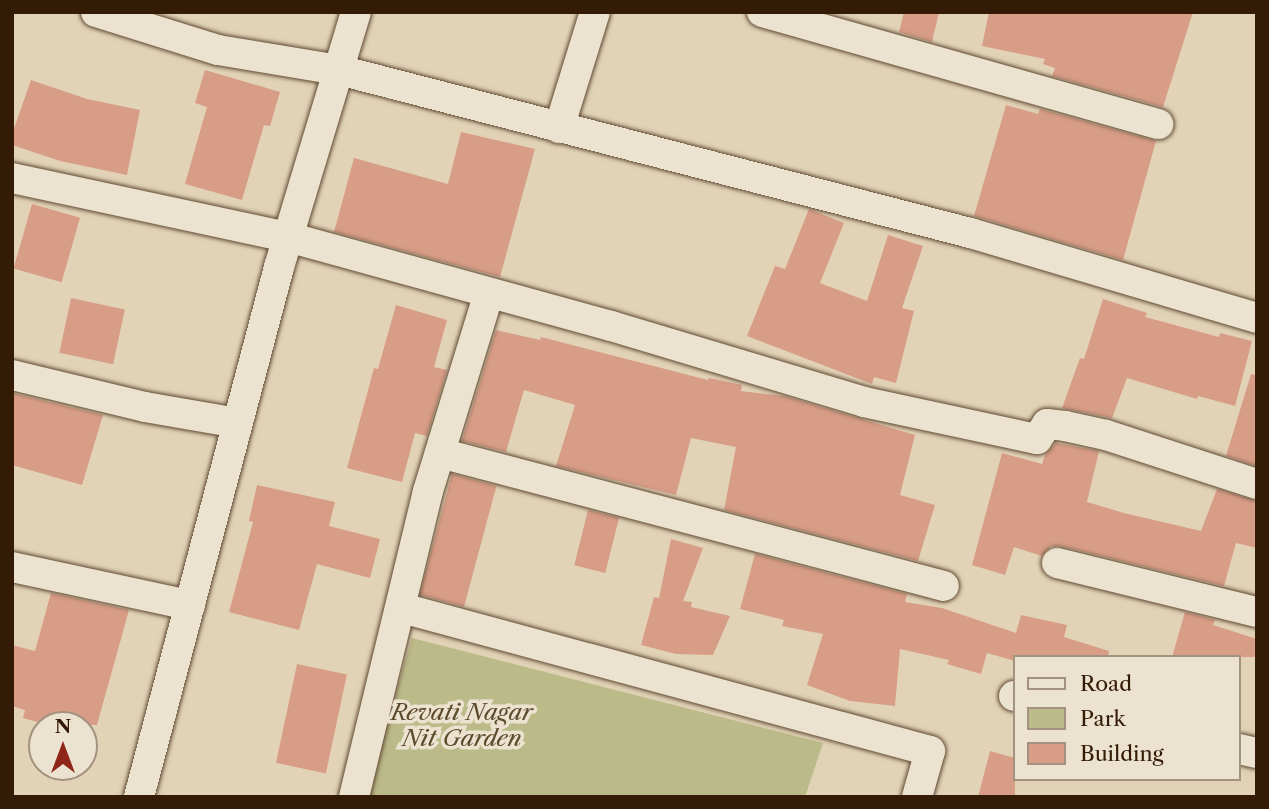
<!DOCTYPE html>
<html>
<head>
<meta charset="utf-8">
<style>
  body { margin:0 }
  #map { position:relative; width:1269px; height:809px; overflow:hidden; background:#e2d3b7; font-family:"Libre Caslon Text",serif }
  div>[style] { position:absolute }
  .green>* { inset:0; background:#bbba89 }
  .building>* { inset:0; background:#d89d87; transform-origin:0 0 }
  .roads { filter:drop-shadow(0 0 2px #604932) drop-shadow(0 0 2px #604932) }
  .minor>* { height:30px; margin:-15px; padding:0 15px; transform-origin:15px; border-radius:15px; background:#ece2d0 }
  span { translate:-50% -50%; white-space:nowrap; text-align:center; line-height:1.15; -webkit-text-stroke:7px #ece2d0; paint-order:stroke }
  .park-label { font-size:23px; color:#5c4b2d; font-style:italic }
  .frame { position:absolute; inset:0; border:14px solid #341b05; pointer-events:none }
  .legend { position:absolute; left:1013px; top:655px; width:228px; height:126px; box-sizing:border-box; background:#ece2d0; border:2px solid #a2927f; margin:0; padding:9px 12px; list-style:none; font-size:21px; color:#341b05 }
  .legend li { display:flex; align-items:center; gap:14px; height:35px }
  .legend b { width:35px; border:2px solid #a2927f }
  .north { position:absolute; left:28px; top:711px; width:70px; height:70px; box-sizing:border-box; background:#ece2d0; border:2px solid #a2927f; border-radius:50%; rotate:0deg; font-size:19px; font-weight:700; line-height:28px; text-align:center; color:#341b05 }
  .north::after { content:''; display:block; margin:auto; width:24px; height:32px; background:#8f2418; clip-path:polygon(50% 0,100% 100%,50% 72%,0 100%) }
</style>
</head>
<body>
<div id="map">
  <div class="green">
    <i style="clip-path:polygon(412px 638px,823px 743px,805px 797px,366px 797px)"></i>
  </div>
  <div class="building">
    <i style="clip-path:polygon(904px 12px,939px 12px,932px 42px,899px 32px)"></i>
    <i style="clip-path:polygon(989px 12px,1193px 12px,1163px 107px,1052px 76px,1055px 68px,1043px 64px,1045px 59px,982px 46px)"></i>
    <i style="clip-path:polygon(205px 70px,280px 92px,270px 126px,264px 125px,242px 200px,185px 184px,207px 107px,195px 103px)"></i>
    <i style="clip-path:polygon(31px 80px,87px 99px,140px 110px,127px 175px,60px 161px,12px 145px,12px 134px)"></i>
    <i style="clip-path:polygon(1006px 105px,1038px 114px,1040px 109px,1156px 141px,1123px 260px,974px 216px)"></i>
    <i style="clip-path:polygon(461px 132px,535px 149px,500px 277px,334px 232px,354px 158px,448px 184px)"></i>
    <i style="left:32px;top:204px;width:50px;height:67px;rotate:16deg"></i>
    <i style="clip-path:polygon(809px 209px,844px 223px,820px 283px,867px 301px,888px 235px,923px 246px,902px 308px,914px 311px,896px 383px,874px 377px,872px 384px,747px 336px,775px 266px,785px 269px)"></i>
    <i style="left:71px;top:298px;width:55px;height:56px;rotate:12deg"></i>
    <i style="clip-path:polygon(1103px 299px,1147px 313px,1145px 317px,1219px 337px,1220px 333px,1252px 341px,1235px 406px,1198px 396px,1197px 399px,1127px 378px,1112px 418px,1062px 408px,1080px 358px,1084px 359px)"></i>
    <i style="clip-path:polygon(396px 305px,447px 320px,434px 367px,447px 370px,427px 436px,415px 433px,402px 482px,347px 468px,374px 368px,378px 369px)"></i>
    <i style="clip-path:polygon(496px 330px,540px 340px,541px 337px,708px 380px,709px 378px,742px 385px,741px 391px,784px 396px,915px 435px,900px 495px,935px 505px,918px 561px,724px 510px,736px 447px,691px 438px,676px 495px,556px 466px,575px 405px,524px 390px,506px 452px,462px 441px)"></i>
    <i style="clip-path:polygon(1251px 374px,1257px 375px,1257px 466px,1226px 456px)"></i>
    <i style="clip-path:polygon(12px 393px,103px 415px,82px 485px,12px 465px)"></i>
    <i style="clip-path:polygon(1056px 443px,1099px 451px,1087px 502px,1124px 513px,1201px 531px,1217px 489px,1257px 501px,1257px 548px,1236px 543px,1224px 586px,1060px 546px,1051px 546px,1042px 556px,1014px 547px,1005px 575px,972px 565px,1002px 453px,1042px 464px,1045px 455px)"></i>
    <i style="left:452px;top:474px;width:46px;height:125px;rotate:15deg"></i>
    <i style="clip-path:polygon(257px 485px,335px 502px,329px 526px,380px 539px,370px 578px,317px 564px,299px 630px,229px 612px,253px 522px,249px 521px)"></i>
    <i style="left:588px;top:510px;width:32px;height:57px;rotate:14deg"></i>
    <i style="clip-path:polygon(671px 539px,703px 548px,683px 601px,692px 602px,691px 607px,730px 616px,713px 655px,676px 654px,641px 645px,654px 597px,659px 598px)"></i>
    <i style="clip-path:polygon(755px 554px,907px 594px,905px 602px,942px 608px,1016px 633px,1021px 615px,1067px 625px,1064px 637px,1109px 651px,1108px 657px,1015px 657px,1015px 661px,987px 653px,981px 674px,947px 664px,949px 660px,900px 649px,895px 706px,850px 701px,807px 685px,823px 634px,782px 626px,784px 620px,740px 609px)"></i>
    <i style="clip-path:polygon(51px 593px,129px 610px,97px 725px,48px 725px,23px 718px,25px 710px,12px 706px,12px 645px,35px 651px)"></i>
    <i style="clip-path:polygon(1185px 612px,1215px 620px,1213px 625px,1257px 639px,1257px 657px,1172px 657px)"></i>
    <i style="left:297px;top:664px;width:51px;height:101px;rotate:12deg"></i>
    <i style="clip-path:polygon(990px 751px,1015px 758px,1015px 797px,978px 797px)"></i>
  </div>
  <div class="roads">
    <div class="minor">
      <i style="left:96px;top:12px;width:128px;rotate:17.3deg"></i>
      <i style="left:218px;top:50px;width:123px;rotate:9.4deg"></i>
      <i style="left:339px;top:70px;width:652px;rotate:14.48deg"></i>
      <i style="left:970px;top:233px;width:299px;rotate:16.5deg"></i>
      <i style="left:762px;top:12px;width:412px;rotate:15.8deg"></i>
      <i style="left:559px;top:128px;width:121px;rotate:-72.8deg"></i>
      <i style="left:12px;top:178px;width:282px;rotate:12.1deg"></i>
      <i style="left:288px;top:237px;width:335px;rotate:15.4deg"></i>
      <i style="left:611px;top:326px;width:264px;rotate:16.7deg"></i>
      <i style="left:864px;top:402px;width:177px;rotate:12.1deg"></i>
      <i style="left:1037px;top:439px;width:18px;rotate:-56deg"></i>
      <i style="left:1047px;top:424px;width:18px;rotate:6deg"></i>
      <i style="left:1065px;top:426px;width:42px;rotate:12.4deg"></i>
      <i style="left:1106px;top:435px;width:159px;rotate:18deg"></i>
      <i style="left:12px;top:375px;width:137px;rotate:13.5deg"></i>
      <i style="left:145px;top:407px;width:94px;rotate:9.8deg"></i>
      <i style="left:440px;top:453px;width:521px;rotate:14.78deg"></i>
      <i style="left:1057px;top:563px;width:206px;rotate:13.8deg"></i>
      <i style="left:12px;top:567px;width:182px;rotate:12.1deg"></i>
      <i style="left:402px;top:608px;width:547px;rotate:15.15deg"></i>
      <i style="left:930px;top:751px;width:48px;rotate:105.8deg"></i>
      <i style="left:1014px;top:696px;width:1px"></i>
      <i style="left:1239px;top:749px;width:18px;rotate:13deg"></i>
      <i style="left:139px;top:797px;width:548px;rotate:-75.2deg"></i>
      <i style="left:279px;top:267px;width:266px;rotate:-73.2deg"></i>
      <i style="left:354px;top:797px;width:315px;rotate:-76.4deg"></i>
      <i style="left:428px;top:491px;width:207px;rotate:-72.9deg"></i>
    </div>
  </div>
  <div class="park-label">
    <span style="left:462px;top:725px">Revati Nagar<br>Nit Garden</span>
  </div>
  <div class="frame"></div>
  <ul class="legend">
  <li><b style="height:9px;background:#ece2d0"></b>Road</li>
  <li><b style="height:19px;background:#bbba89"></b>Park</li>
  <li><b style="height:19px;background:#d89d87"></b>Building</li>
  </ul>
  <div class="north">N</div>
</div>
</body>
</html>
